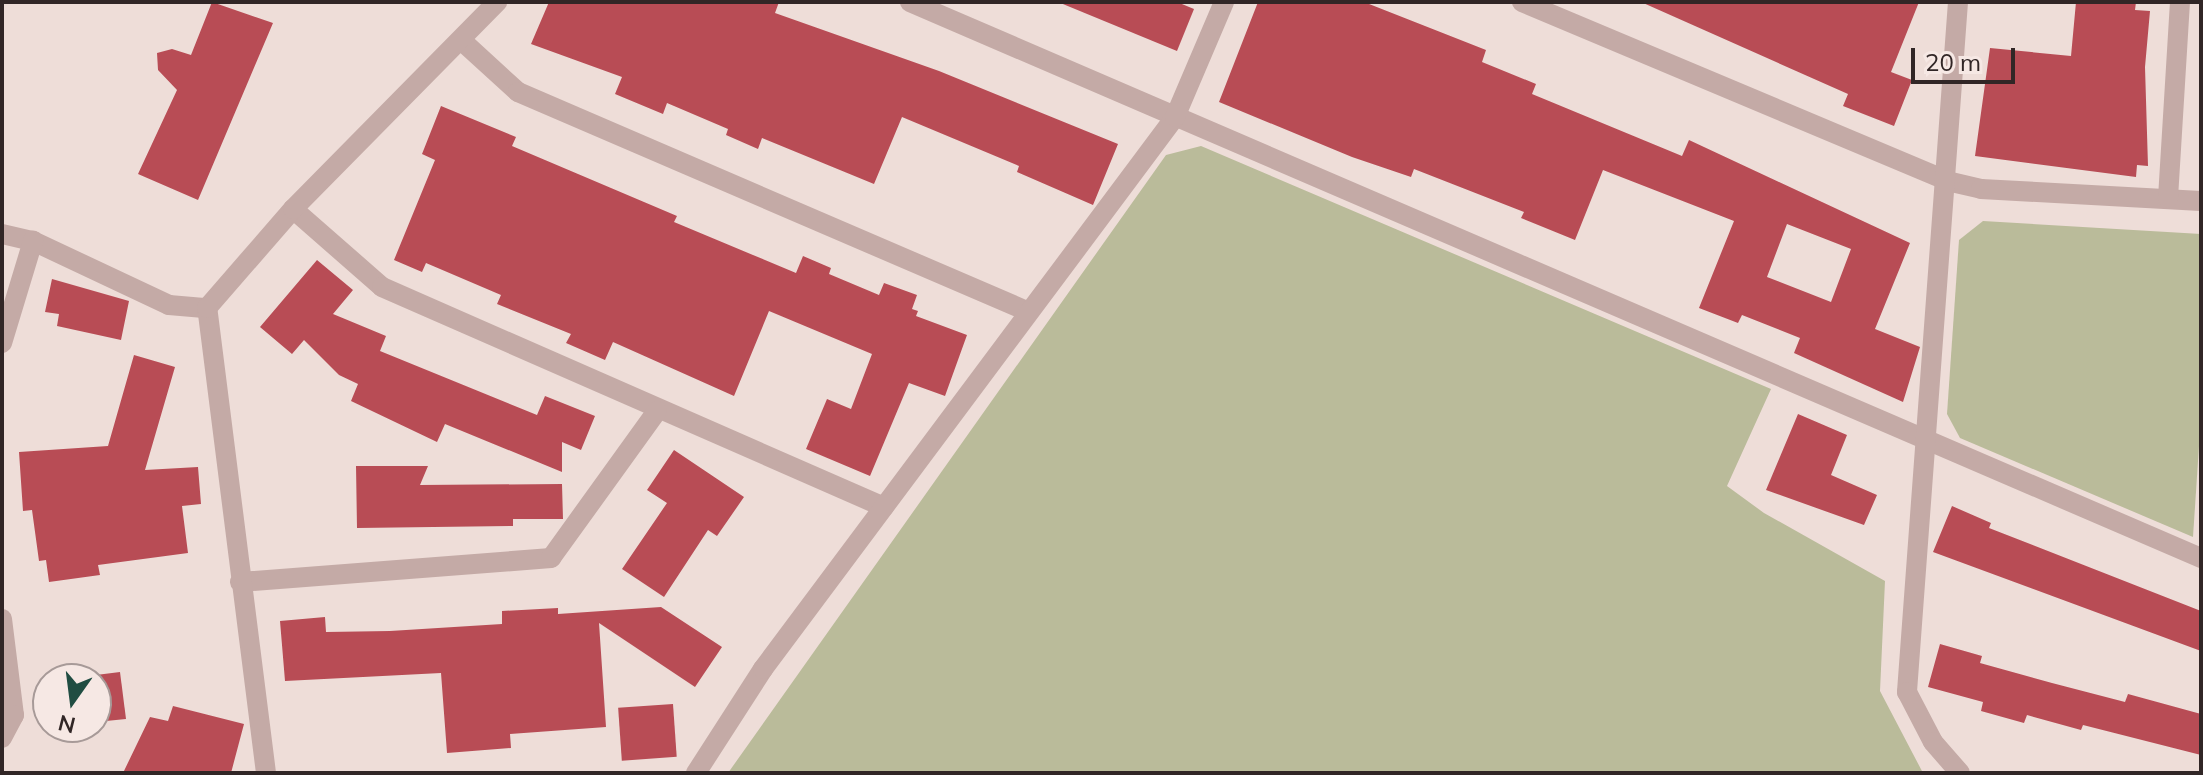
<!DOCTYPE html>
<html>
<head>
<meta charset="utf-8">
<style>
  body { margin:0 }
  #map { position:relative; width:2203px; height:775px; overflow:hidden; background:#eeddd8; font-family:Mulish,sans-serif }
  div>[style] { position:absolute }
  .green>* { inset:0; background:#babb9a }
  .building>* { inset:0; background:#b84c55; transform-origin:0 0 }
  .minor>* { height:20px; margin:-10px; padding:0 10px; transform-origin:10px; border-radius:10px; background:#c4aaa6 }
  span { translate:-50% -50%; white-space:nowrap; text-align:center; line-height:1.15; -webkit-text-stroke:8px #f6e8e4; paint-order:stroke }
  .frame { position:absolute; inset:0; border:4px solid #312626; pointer-events:none }
  .north { position:absolute; left:32px; top:663px; width:80px; height:80px; box-sizing:border-box; background:#f6e8e4; border:2px solid #a79a98; border-radius:50%; rotate:194deg; font-size:22px; font-weight:700; line-height:32px; text-align:center; color:#312626 }
  .north::after { content:''; display:block; margin:auto; width:28px; height:36px; background:#204d42; clip-path:polygon(50% 0,100% 100%,50% 72%,0 100%) }
  .scale { position:absolute; left:1911px; top:48px; width:104px; height:36px; box-sizing:border-box; border:4px solid #312626; border-top:0; padding-left:10px; font-size:24px; line-height:28px; white-space:nowrap; color:#312626; -webkit-text-stroke:6px #f6e8e4; paint-order:stroke }
</style>
</head>
<body>
<div id="map">
  <div class="green">
    <i style="clip-path:polygon(1201px 146px,1771px 389px,1727px 486px,1764px 513px,1885px 581px,1880px 691px,1923px 773px,728px 773px,1166px 155px)"></i>
    <i style="clip-path:polygon(1983px 221px,2201px 234px,2201px 416px,2193px 537px,1960px 438px,1947px 414px,1959px 240px)"></i>
  </div>
  <div class="building">
    <i style="clip-path:polygon(212px 2px,273px 23px,198px 200px,138px 174px,177px 90px,158px 70px,157px 53px,172px 49px,191px 55px)"></i>
    <i style="clip-path:polygon(549px 2px,779px 2px,775px 13px,939px 71px,1118px 144px,1093px 205px,1017px 172px,1019px 166px,902px 117px,874px 184px,762px 138px,758px 149px,726px 135px,728px 129px,667px 103px,663px 114px,615px 94px,622px 77px,531px 44px)"></i>
    <i style="clip-path:polygon(1058px 2px,1177px 2px,1194px 9px,1177px 51px)"></i>
    <i style="clip-path:polygon(evenodd,1258px 2px,1364px 2px,1486px 50px,1482px 62px,1536px 84px,1532px 94px,1682px 156px,1689px 140px,1910px 243px,1875px 329px,1920px 347px,1903px 402px,1794px 353px,1800px 338px,1742px 315px,1738px 323px,1699px 308px,1734px 221px,1603px 170px,1575px 240px,1521px 218px,1524px 212px,1414px 169px,1411px 177px,1352px 157px,1219px 102px,1258px 2px,1787px 224px,1851px 249px,1831px 302px,1767px 277px,1787px 224px)"></i>
    <i style="clip-path:polygon(1641px 2px,1919px 2px,1891px 72px,1912px 80px,1894px 126px,1843px 106px,1848px 94px)"></i>
    <i style="clip-path:polygon(2076px 2px,2136px 2px,2135px 10px,2150px 11px,2145px 67px,2148px 166px,2137px 165px,2136px 177px,1975px 156px,1990px 48px,2071px 56px)"></i>
    <i style="clip-path:polygon(441px 106px,516px 137px,512px 146px,677px 216px,674px 222px,796px 273px,803px 256px,831px 268px,829px 274px,879px 295px,884px 283px,917px 295px,912px 309px,918px 311px,916px 316px,967px 335px,945px 396px,909px 383px,870px 476px,806px 449px,827px 399px,851px 409px,872px 354px,769px 311px,734px 396px,613px 342px,605px 360px,566px 343px,571px 334px,497px 304px,501px 295px,426px 263px,422px 272px,394px 260px,435px 160px,422px 154px)"></i>
    <i style="clip-path:polygon(317px 260px,353px 290px,333px 314px,386px 336px,380px 351px,537px 415px,545px 396px,595px 416px,581px 450px,562px 442px,562px 472px,445px 424px,437px 442px,351px 401px,358px 384px,339px 375px,304px 340px,292px 354px,260px 327px)"></i>
    <i style="clip-path:polygon(52px 279px,129px 301px,121px 340px,57px 326px,59px 314px,45px 312px)"></i>
    <i style="clip-path:polygon(134px 355px,175px 367px,145px 470px,198px 467px,201px 504px,182px 506px,188px 553px,98px 565px,100px 575px,49px 582px,46px 560px,39px 561px,32px 510px,23px 511px,19px 452px,108px 446px)"></i>
    <i style="clip-path:polygon(1798px 414px,1847px 435px,1831px 475px,1877px 495px,1864px 525px,1766px 490px)"></i>
    <i style="clip-path:polygon(674px 450px,744px 497px,717px 536px,708px 530px,664px 597px,622px 569px,667px 503px,647px 490px)"></i>
    <i style="clip-path:polygon(356px 466px,428px 466px,420px 485px,562px 484px,563px 519px,513px 519px,513px 526px,357px 528px)"></i>
    <i style="clip-path:polygon(1952px 506px,1991px 523px,1989px 528px,2201px 611px,2201px 651px,1933px 552px)"></i>
    <i style="clip-path:polygon(661px 607px,722px 647px,695px 687px,599px 623px,606px 727px,510px 734px,511px 748px,447px 753px,441px 673px,285px 681px,280px 621px,325px 617px,326px 632px,390px 631px,502px 624px,502px 611px,558px 608px,558px 614px)"></i>
    <i style="clip-path:polygon(1940px 644px,1982px 656px,1980px 663px,2052px 683px,2125px 702px,2128px 694px,2201px 714px,2201px 755px,2083px 725px,2081px 730px,2027px 715px,2024px 723px,1981px 711px,1983px 702px,1928px 687px)"></i>
    <i style="clip-path:polygon(120px 672px,126px 719px,96px 722px,96px 675px)"></i>
    <i style="left:673px;top:704px;width:53px;height:55px;rotate:86deg"></i>
    <i style="clip-path:polygon(173px 706px,244px 724px,231px 773px,123px 773px,150px 717px,168px 721px)"></i>
  </div>
  <div class="minor">
    <i style="left:910px;top:2px;width:1406px;rotate:23.3deg"></i>
    <i style="left:1522px;top:2px;width:461px;rotate:22.8deg"></i>
    <i style="left:1947px;top:181px;width:35px;rotate:13deg"></i>
    <i style="left:1981px;top:189px;width:220px;rotate:3.1deg"></i>
    <i style="left:1958px;top:2px;width:692px;rotate:94.23deg"></i>
    <i style="left:1907px;top:692px;width:56px;rotate:62.5deg"></i>
    <i style="left:1933px;top:742px;width:41px;rotate:48.9deg"></i>
    <i style="left:461px;top:40px;width:77px;rotate:42.4deg"></i>
    <i style="left:518px;top:92px;width:556px;rotate:23.29deg"></i>
    <i style="left:2168px;top:198px;width:196px;rotate:-86.5deg"></i>
    <i style="left:293px;top:209px;width:118px;rotate:41.2deg"></i>
    <i style="left:382px;top:287px;width:548px;rotate:23.67deg"></i>
    <i style="left:2px;top:234px;width:32px;rotate:13deg"></i>
    <i style="left:33px;top:241px;width:150px;rotate:25.2deg"></i>
    <i style="left:169px;top:305px;width:38px;rotate:5deg"></i>
    <i style="left:2px;top:343px;width:107px;rotate:-73.1deg"></i>
    <i style="left:240px;top:582px;width:312px;rotate:-4.4deg"></i>
    <i style="left:551px;top:558px;width:181px;rotate:-54.2deg"></i>
    <i style="left:2px;top:619px;width:97px;rotate:82.9deg"></i>
    <i style="left:14px;top:715px;width:26px;rotate:118deg"></i>
    <i style="left:266px;top:773px;width:469px;rotate:-97.2deg"></i>
    <i style="left:207px;top:308px;width:131px;rotate:-49deg"></i>
    <i style="left:293px;top:209px;width:291px;rotate:-45.4deg"></i>
    <i style="left:696px;top:773px;width:124px;rotate:-57.2deg"></i>
    <i style="left:763px;top:669px;width:689px;rotate:-53.26deg"></i>
    <i style="left:1175px;top:117px;width:125px;rotate:-66.9deg"></i>
  </div>
  <div class="frame"></div>
  <div class="north">N</div>
  <div class="scale">20 m</div>
</div>
</body>
</html>
